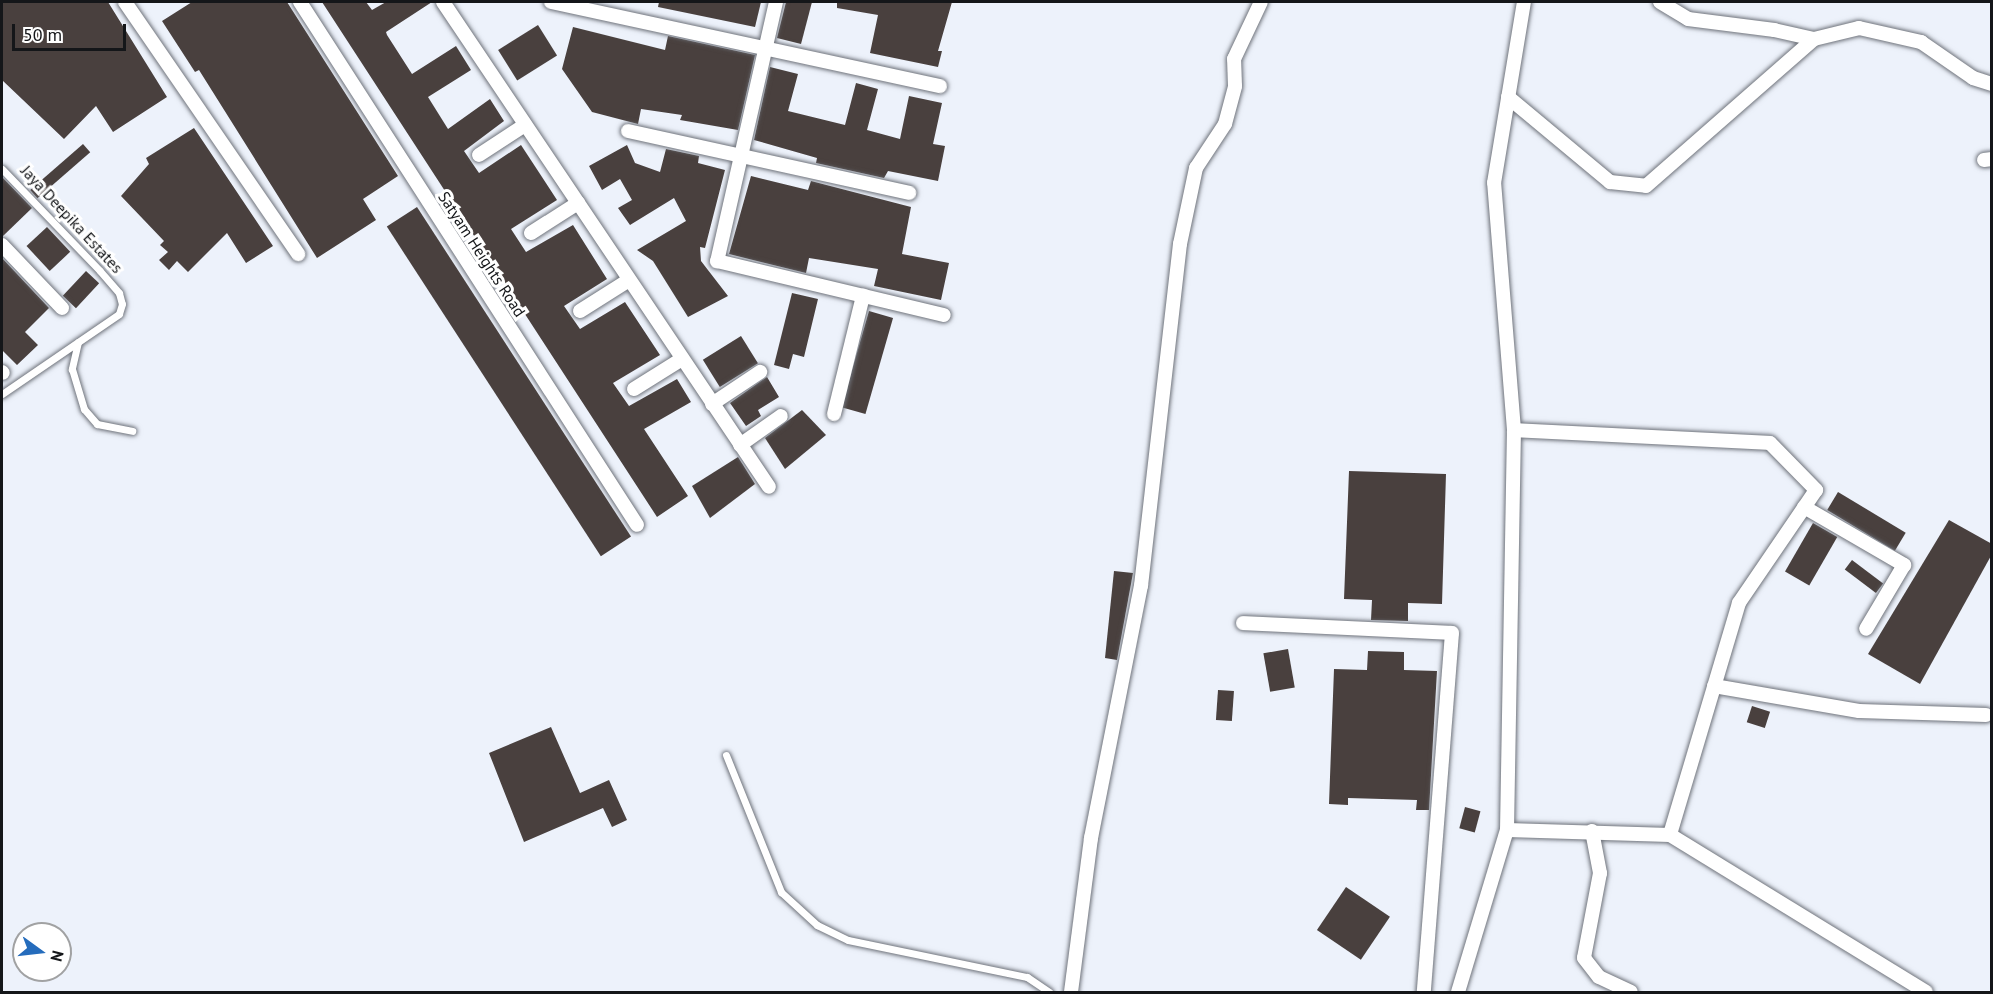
<!DOCTYPE html>
<html>
<head>
<meta charset="utf-8">
<style>
  body { margin:0 }
  #map { position:relative; width:1993px; height:994px; overflow:hidden; background:#edf2fb; font-family:"PT Sans",sans-serif }
  div>[style] { position:absolute }
  .building>* { inset:0; background:#49403e; transform-origin:0 0 }
  .roads { filter:drop-shadow(0 0 2px #6f737b) drop-shadow(0 0 2px #6f737b) }
  .service>* { height:7px; margin:-3.5px; padding:0 3.5px; transform-origin:3.5px; border-radius:3.5px; background:#fff }
  .minor>* { height:14px; margin:-7px; padding:0 7px; transform-origin:7px; border-radius:7px; background:#fff }
  span { translate:-50% -50%; white-space:nowrap; text-align:center; line-height:1.15; -webkit-text-stroke:6px #fff; paint-order:stroke }
  .street-label { font-size:16px; color:#141619 }
  .frame { position:absolute; inset:0; border:3px solid #141619; pointer-events:none }
  .north { position:absolute; left:12px; top:922px; width:60px; height:60px; box-sizing:border-box; background:#fff; border:2px solid #a1a2a3; border-radius:50%; rotate:105deg; font-size:16px; font-weight:700; line-height:24px; text-align:center; color:#141619 }
  .north::after { content:''; display:block; margin:auto; width:21px; height:27px; background:#256cbc; clip-path:polygon(50% 0,100% 100%,50% 72%,0 100%) }
  .scale { position:absolute; left:12px; top:24px; width:114px; height:27px; box-sizing:border-box; border:3px solid #141619; border-top:0; padding-left:8px; font-size:18px; line-height:21px; white-space:nowrap; color:#141619; -webkit-text-stroke:4px #fff; paint-order:stroke }
</style>
</head>
<body>
<div id="map">
  <div class="building">
    <i style="clip-path:polygon(2px 2px,108px 2px,167px 97px,113px 132px,96px 106px,64px 139px,2px 80px)"></i>
    <i style="clip-path:polygon(192px 2px,287px 2px,398px 176px,363px 199px,376px 220px,317px 258px,199px 70px,195px 72px,162px 21px)"></i>
    <i style="clip-path:polygon(322px 2px,366px 2px,372px 10px,386px 2px,432px 2px,386px 32px,387px 35px,412px 74px,456px 46px,471px 70px,428px 97px,448px 129px,490px 99px,504px 121px,464px 151px,479px 173px,521px 145px,542px 177px,557px 200px,511px 229px,526px 252px,573px 225px,607px 279px,564px 306px,580px 329px,625px 302px,660px 355px,613px 383px,629px 406px,677px 379px,691px 402px,644px 429px,688px 496px,657px 517px)"></i>
    <i style="clip-path:polygon(659px 2px,761px 2px,755px 27px,658px 7px)"></i>
    <i style="clip-path:polygon(786px 2px,812px 2px,801px 44px,777px 38px)"></i>
    <i style="clip-path:polygon(837px 2px,952px 2px,938px 51px,942px 51px,938px 67px,870px 53px,878px 15px,837px 8px)"></i>
    <i style="left:538px;top:25px;width:36px;height:47px;rotate:58deg"></i>
    <i style="clip-path:polygon(573px 27px,665px 50px,668px 36px,755px 55px,738px 130px,680px 120px,682px 115px,641px 109px,638px 124px,592px 112px,562px 69px)"></i>
    <i style="clip-path:polygon(770px 67px,798px 74px,788px 111px,845px 125px,856px 83px,878px 89px,867px 130px,900px 139px,909px 96px,942px 103px,933px 144px,945px 146px,938px 181px,888px 171px,884px 178px,816px 163px,817px 158px,754px 140px)"></i>
    <i style="clip-path:polygon(194px 128px,273px 246px,246px 263px,227px 233px,188px 272px,177px 261px,169px 270px,159px 260px,168px 252px,160px 245px,164px 241px,121px 196px,149px 164px,146px 158px)"></i>
    <i style="left:83px;top:144px;width:11px;height:70px;rotate:49deg"></i>
    <i style="clip-path:polygon(627px 145px,635px 163px,660px 172px,666px 149px,699px 156px,698px 163px,725px 170px,705px 248px,700px 247px,701px 261px,728px 296px,688px 317px,653px 261px,637px 250px,686px 221px,674px 198px,630px 225px,618px 208px,632px 200px,620px 179px,602px 190px,589px 166px)"></i>
    <i style="clip-path:polygon(751px 176px,808px 190px,811px 181px,911px 207px,902px 254px,949px 263px,941px 300px,874px 286px,878px 269px,809px 258px,806px 273px,729px 254px)"></i>
    <i style="clip-path:polygon(2px 177px,32px 208px,3px 236px,2px 236px)"></i>
    <i style="left:417px;top:207px;width:393px;height:36px;rotate:57deg"></i>
    <i style="left:47px;top:227px;width:34px;height:28px;rotate:47deg"></i>
    <i style="clip-path:polygon(2px 258px,49px 308px,25px 332px,38px 345px,17px 365px,2px 350px)"></i>
    <i style="left:86px;top:271px;width:18px;height:34px;rotate:43deg"></i>
    <i style="clip-path:polygon(792px 293px,818px 299px,804px 357px,793px 354px,789px 369px,774px 365px)"></i>
    <i style="left:869px;top:311px;width:25px;height:100px;rotate:16deg"></i>
    <i style="left:741px;top:336px;width:32px;height:45px;rotate:58deg"></i>
    <i style="clip-path:polygon(767px 377px,779px 397px,758px 410px,761px 416px,746px 426px,730px 403px)"></i>
    <i style="clip-path:polygon(802px 410px,826px 435px,785px 469px,765px 438px)"></i>
    <i style="clip-path:polygon(738px 457px,755px 484px,710px 518px,692px 486px)"></i>
    <i style="clip-path:polygon(1349px 471px,1446px 474px,1442px 604px,1408px 603px,1408px 621px,1371px 620px,1372px 600px,1344px 599px)"></i>
    <i style="left:1838px;top:492px;width:79px;height:21px;rotate:31deg"></i>
    <i style="clip-path:polygon(1949px 520px,1992px 544px,1992px 554px,1920px 684px,1868px 654px)"></i>
    <i style="left:1813px;top:523px;width:28px;height:56px;rotate:30deg"></i>
    <i style="left:1852px;top:560px;width:39px;height:12px;rotate:37deg"></i>
    <i style="clip-path:polygon(1114px 571px,1133px 573px,1117px 660px,1105px 658px)"></i>
    <i style="left:1288px;top:649px;width:39px;height:25px;rotate:80deg"></i>
    <i style="clip-path:polygon(1368px 651px,1404px 652px,1404px 670px,1437px 671px,1429px 810px,1416px 810px,1417px 800px,1348px 798px,1348px 805px,1329px 804px,1334px 669px,1367px 670px)"></i>
    <i style="left:1218px;top:690px;width:16px;height:30px;rotate:4deg"></i>
    <i style="left:1752px;top:706px;width:19px;height:17px;rotate:18deg"></i>
    <i style="clip-path:polygon(551px 727px,580px 793px,609px 780px,627px 820px,612px 827px,603px 808px,524px 842px,489px 753px)"></i>
    <i style="left:1465px;top:807px;width:16px;height:22px;rotate:15deg"></i>
    <i style="left:1346px;top:887px;width:53px;height:52px;rotate:34deg"></i>
  </div>
  <div class="roads">
    <div class="service">
      <i style="left:2px;top:169px;width:141px;rotate:46.1deg"></i>
      <i style="left:100px;top:271px;width:29px;rotate:49deg"></i>
      <i style="left:119px;top:293px;width:11px;rotate:75deg"></i>
      <i style="left:122px;top:304px;width:10px;rotate:107deg"></i>
      <i style="left:119px;top:314px;width:142px;rotate:145.6deg"></i>
      <i style="left:78px;top:342px;width:28px;rotate:103deg"></i>
      <i style="left:72px;top:369px;width:42px;rotate:73.3deg"></i>
      <i style="left:84px;top:409px;width:20px;rotate:49deg"></i>
      <i style="left:97px;top:424px;width:36px;rotate:11deg"></i>
      <i style="left:726px;top:755px;width:148px;rotate:68.1deg"></i>
      <i style="left:781px;top:892px;width:49px;rotate:42.5deg"></i>
      <i style="left:817px;top:925px;width:34px;rotate:26deg"></i>
      <i style="left:848px;top:940px;width:183px;rotate:11.7deg"></i>
      <i style="left:1027px;top:977px;width:27px;rotate:34deg"></i>
    </div>
    <div class="minor">
      <i style="left:125px;top:2px;width:306px;rotate:55.5deg"></i>
      <i style="left:300px;top:2px;width:622px;rotate:57.2deg"></i>
      <i style="left:443px;top:2px;width:584px;rotate:56.09deg"></i>
      <i style="left:551px;top:2px;width:398px;rotate:12.2deg"></i>
      <i style="left:776px;top:2px;width:266px;rotate:102.8deg"></i>
      <i style="left:717px;top:261px;width:233px;rotate:13.4deg"></i>
      <i style="left:1660px;top:2px;width:33px;rotate:31deg"></i>
      <i style="left:1688px;top:19px;width:87px;rotate:7.3deg"></i>
      <i style="left:1774px;top:30px;width:41px;rotate:12.7deg"></i>
      <i style="left:1814px;top:39px;width:46px;rotate:-13.7deg"></i>
      <i style="left:1859px;top:28px;width:64px;rotate:12.7deg"></i>
      <i style="left:1921px;top:42px;width:63px;rotate:34.7deg"></i>
      <i style="left:1973px;top:78px;width:20px;rotate:18deg"></i>
      <i style="left:1508px;top:97px;width:133px;rotate:39.8deg"></i>
      <i style="left:1610px;top:182px;width:36px;rotate:6deg"></i>
      <i style="left:1646px;top:186px;width:223px;rotate:-41.2deg"></i>
      <i style="left:628px;top:131px;width:288px;rotate:12.4deg"></i>
      <i style="left:479px;top:155px;width:55px;rotate:-33.1deg"></i>
      <i style="left:1984px;top:160px;width:8px;rotate:-7deg"></i>
      <i style="left:531px;top:233px;width:56px;rotate:-32.6deg"></i>
      <i style="left:2px;top:245px;width:87px;rotate:46.4deg"></i>
      <i style="left:580px;top:311px;width:58px;rotate:-32.3deg"></i>
      <i style="left:2px;top:372px;width:1px;rotate:45deg"></i>
      <i style="left:634px;top:389px;width:57px;rotate:-32deg"></i>
      <i style="left:712px;top:404px;width:58px;rotate:-33.7deg"></i>
      <i style="left:834px;top:414px;width:122px;rotate:-76.2deg"></i>
      <i style="left:1514px;top:430px;width:256px;rotate:2.9deg"></i>
      <i style="left:1770px;top:443px;width:66px;rotate:45.6deg"></i>
      <i style="left:1816px;top:490px;width:137px;rotate:124.3deg"></i>
      <i style="left:1739px;top:603px;width:242px;rotate:106.6deg"></i>
      <i style="left:740px;top:445px;width:50px;rotate:-35.3deg"></i>
      <i style="left:1804px;top:507px;width:116px;rotate:30.1deg"></i>
      <i style="left:1904px;top:565px;width:74px;rotate:120.7deg"></i>
      <i style="left:1243px;top:623px;width:209px;rotate:2.7deg"></i>
      <i style="left:1452px;top:633px;width:360px;rotate:94.5deg"></i>
      <i style="left:1714px;top:686px;width:147px;rotate:9.8deg"></i>
      <i style="left:1859px;top:711px;width:127px;rotate:1.8deg"></i>
      <i style="left:1507px;top:830px;width:163px;rotate:1.8deg"></i>
      <i style="left:1670px;top:835px;width:300px;rotate:31.5deg"></i>
      <i style="left:1592px;top:831px;width:43px;rotate:79.2deg"></i>
      <i style="left:1600px;top:873px;width:86px;rotate:100.7deg"></i>
      <i style="left:1584px;top:958px;width:24px;rotate:52deg"></i>
      <i style="left:1599px;top:977px;width:35px;rotate:25deg"></i>
      <i style="left:1071px;top:992px;width:155px;rotate:-82.6deg"></i>
      <i style="left:1091px;top:838px;width:257px;rotate:-78.8deg"></i>
      <i style="left:1141px;top:586px;width:344px;rotate:-83.5deg"></i>
      <i style="left:1180px;top:244px;width:78px;rotate:-78.1deg"></i>
      <i style="left:1196px;top:168px;width:53px;rotate:-56.6deg"></i>
      <i style="left:1225px;top:124px;width:39px;rotate:-75deg"></i>
      <i style="left:1235px;top:86px;width:27px;rotate:-92deg"></i>
      <i style="left:1234px;top:59px;width:63px;rotate:-64.7deg"></i>
      <i style="left:1458px;top:992px;width:169px;rotate:-73.2deg"></i>
      <i style="left:1507px;top:830px;width:400px;rotate:-89deg"></i>
      <i style="left:1514px;top:430px;width:248px;rotate:-94.6deg"></i>
      <i style="left:1494px;top:183px;width:183px;rotate:-80.6deg"></i>
    </div>
  </div>
  <div class="street-label">
    <span style="left:72px;top:219px;rotate:47deg">Jaya Deepika Estates</span>
    <span style="left:482px;top:254px;rotate:57deg">Satyam Heights Road</span>
  </div>
  <div class="frame"></div>
  <div class="north">N</div>
  <div class="scale">50 m</div>
</div>
</body>
</html>
